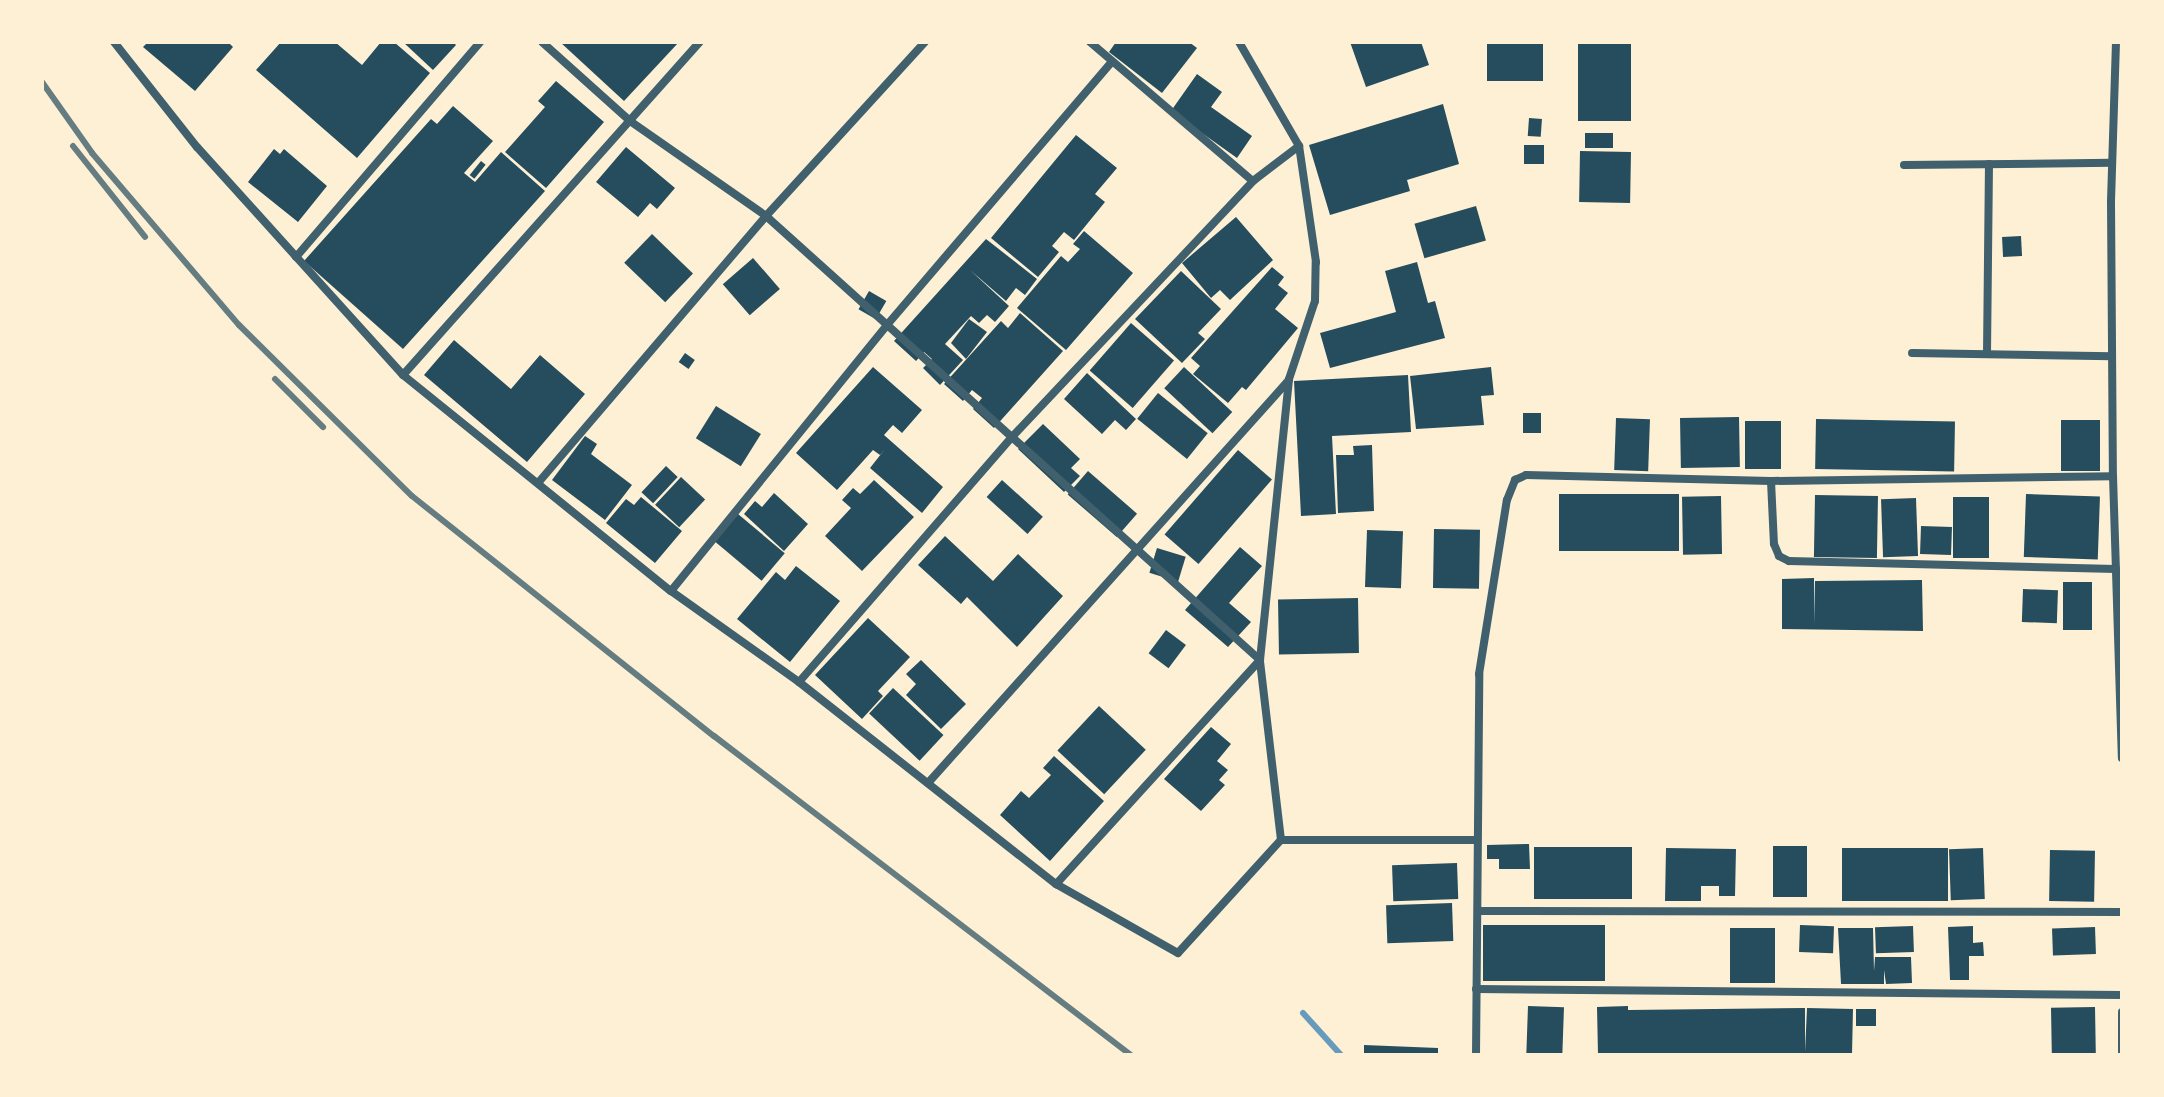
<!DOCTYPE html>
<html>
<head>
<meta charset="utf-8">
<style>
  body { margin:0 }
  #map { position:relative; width:2164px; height:1097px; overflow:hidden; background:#fdf0d5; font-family:Roboto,sans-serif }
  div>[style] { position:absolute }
  .stream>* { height:6px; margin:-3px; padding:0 3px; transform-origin:3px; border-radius:3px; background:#669bbc }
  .building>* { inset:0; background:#264d5e; transform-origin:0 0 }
  .minor>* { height:8px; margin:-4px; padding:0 4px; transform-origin:4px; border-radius:4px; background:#3f606c }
  .rail>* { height:6px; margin:-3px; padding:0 3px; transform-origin:3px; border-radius:3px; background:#657d81 }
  span { translate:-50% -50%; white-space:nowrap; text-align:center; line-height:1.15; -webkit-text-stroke:7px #fdf0d5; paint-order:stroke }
  .frame { position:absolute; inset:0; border:44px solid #fdf0d5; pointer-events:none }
</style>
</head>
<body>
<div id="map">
  <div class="stream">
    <i style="left:1303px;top:1013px;width:57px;rotate:47.9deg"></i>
  </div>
  <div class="building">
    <i style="clip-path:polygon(148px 42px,228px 42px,233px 47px,195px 91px,143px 47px)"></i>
    <i style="clip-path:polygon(281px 42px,335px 42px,362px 65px,381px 42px,394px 42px,430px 73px,357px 158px,256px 70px)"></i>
    <i style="clip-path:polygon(403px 42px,453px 42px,456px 45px,433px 70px)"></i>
    <i style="clip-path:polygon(560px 42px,679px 42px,624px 101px)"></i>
    <i style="clip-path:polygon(1116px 42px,1189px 42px,1197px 48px,1162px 93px,1109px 52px)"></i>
    <i style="clip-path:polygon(1350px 42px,1421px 42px,1429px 65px,1366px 87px)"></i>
    <i style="left:1487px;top:42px;width:56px;height:39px"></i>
    <i style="left:1578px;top:42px;width:53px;height:79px"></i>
    <i style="clip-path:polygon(1197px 74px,1222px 92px,1211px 107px,1252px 136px,1237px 158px,1171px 111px)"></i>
    <i style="clip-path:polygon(556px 81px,604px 122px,546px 188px,505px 152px,545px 107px,538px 101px)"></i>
    <i style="clip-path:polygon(1443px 104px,1459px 164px,1407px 180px,1410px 191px,1330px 215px,1309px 145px)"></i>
    <i style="clip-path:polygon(453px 106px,493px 141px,464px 173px,475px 182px,501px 152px,545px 191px,403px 349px,304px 261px,431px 119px,437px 124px)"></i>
    <i style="left:1529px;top:118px;width:13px;height:18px;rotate:4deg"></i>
    <i style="left:1585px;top:133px;width:28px;height:15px"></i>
    <i style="clip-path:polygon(1076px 135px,1117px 168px,1095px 194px,1105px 202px,1074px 240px,1064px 232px,1052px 246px,1059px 252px,1038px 277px,991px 238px)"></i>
    <i style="left:1544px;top:145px;width:19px;height:20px;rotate:90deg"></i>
    <i style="clip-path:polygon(626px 147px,675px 188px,657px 209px,650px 203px,638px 217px,596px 182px)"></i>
    <i style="clip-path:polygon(274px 149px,280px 154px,284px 149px,327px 186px,298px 222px,248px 182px)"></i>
    <i style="left:1580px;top:151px;width:51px;height:51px;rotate:1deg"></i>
    <i style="left:481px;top:161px;width:6px;height:18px;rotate:39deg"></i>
    <i style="left:1476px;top:206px;width:36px;height:64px;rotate:74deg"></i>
    <i style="clip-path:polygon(1236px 217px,1273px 260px,1230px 300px,1220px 290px,1211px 298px,1182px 263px)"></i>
    <i style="clip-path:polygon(1084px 231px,1133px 273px,1066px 350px,1017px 308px,1061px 256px,1068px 262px,1080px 249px,1073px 244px)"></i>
    <i style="left:652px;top:234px;width:57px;height:40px;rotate:44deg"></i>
    <i style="left:2021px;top:236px;width:20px;height:19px;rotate:87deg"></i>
    <i style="clip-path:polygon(986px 239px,1037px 279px,1025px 295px,1016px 288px,1006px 301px,970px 270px,1009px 306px,995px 322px,987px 315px,979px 323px,971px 316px,945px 344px,963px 360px,940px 385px,923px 368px,932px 359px,924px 352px,916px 361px,894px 341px)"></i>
    <i style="left:753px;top:258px;width:41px;height:40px;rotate:49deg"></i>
    <i style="clip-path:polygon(1417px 262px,1428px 303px,1435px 301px,1445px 338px,1330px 368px,1320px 333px,1396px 312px,1385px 271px)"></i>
    <i style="clip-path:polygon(1272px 267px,1284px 277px,1278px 285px,1288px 293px,1275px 309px,1298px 328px,1246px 390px,1242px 387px,1228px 403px,1193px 374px,1200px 366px,1191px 358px)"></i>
    <i style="clip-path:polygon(1181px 271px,1221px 309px,1198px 333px,1205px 339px,1182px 363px,1135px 319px)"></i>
    <i style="left:869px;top:291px;width:20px;height:21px;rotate:30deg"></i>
    <i style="clip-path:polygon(1020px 313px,1063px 351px,994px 428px,973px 409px,982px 398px,972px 390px,963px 401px,944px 384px,1001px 321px,1008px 328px)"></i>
    <i style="clip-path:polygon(969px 319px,987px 332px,966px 359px,951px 343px)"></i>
    <i style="left:1131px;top:323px;width:57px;height:63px;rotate:41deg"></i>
    <i style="clip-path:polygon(454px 340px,511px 389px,540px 355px,585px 394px,527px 462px,424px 375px)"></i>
    <i style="left:685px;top:353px;width:12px;height:11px;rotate:35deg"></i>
    <i style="clip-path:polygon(873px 367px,922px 410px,902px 433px,893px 425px,884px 435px,943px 487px,922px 513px,870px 468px,885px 449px,880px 455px,873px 450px,837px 490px,796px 453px)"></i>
    <i style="left:1184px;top:367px;width:66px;height:29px;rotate:43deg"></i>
    <i style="clip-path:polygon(1491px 367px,1494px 395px,1481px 396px,1484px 425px,1416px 429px,1410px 376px)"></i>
    <i style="clip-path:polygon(1087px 373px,1136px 419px,1126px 430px,1115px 420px,1102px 434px,1064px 399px)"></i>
    <i style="clip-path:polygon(1408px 375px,1411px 432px,1332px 436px,1336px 514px,1301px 516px,1294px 381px)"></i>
    <i style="left:1158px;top:393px;width:64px;height:33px;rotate:39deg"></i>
    <i style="left:716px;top:406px;width:53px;height:38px;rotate:32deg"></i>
    <i style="left:1541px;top:413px;width:20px;height:18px;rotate:90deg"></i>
    <i style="left:1739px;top:417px;width:50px;height:59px;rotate:89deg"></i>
    <i style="left:1616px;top:418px;width:34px;height:52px;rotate:2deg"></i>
    <i style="left:1816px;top:419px;width:139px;height:50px;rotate:1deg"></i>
    <i style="left:2061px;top:420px;width:39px;height:51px"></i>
    <i style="left:1745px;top:421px;width:36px;height:48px"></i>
    <i style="clip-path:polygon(1043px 424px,1080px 459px,1071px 468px,1080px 476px,1064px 492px,1018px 449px)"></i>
    <i style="clip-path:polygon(585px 436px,597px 444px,591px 454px,632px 485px,605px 520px,552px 480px)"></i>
    <i style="clip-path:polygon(1372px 445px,1374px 511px,1338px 513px,1336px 455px,1354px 455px,1353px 446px)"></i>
    <i style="left:1238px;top:450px;width:45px;height:112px;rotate:41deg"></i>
    <i style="left:666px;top:466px;width:16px;height:36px;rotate:43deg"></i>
    <i style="left:1088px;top:471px;width:65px;height:31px;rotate:41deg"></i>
    <i style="left:681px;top:477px;width:33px;height:38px;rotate:43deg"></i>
    <i style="clip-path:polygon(874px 480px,914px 517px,862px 571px,825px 536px,851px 508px,842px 500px,853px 488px,860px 494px)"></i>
    <i style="left:1002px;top:480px;width:55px;height:23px;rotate:42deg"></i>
    <i style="clip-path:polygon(774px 493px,808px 524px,784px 551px,744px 514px,755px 501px,762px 507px)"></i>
    <i style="left:1559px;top:494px;width:120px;height:57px"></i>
    <i style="left:2026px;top:494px;width:74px;height:63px;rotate:2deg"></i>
    <i style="left:1815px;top:495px;width:63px;height:62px;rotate:1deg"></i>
    <i style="left:1721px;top:496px;width:58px;height:39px;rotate:89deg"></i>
    <i style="clip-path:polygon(641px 497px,682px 531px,655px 563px,606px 523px,626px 499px,634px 505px)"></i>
    <i style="left:1953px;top:497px;width:36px;height:61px"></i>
    <i style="left:1916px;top:498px;width:58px;height:35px;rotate:88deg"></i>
    <i style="left:738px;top:514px;width:61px;height:36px;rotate:40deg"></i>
    <i style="left:1921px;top:526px;width:31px;height:28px;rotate:2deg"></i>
    <i style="left:1434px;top:529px;width:46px;height:59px;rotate:1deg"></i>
    <i style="left:1367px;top:530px;width:36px;height:57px;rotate:2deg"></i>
    <i style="clip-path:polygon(945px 536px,993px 581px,1018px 554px,1063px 596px,1017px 647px,967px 597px,961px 604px,918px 565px)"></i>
    <i style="clip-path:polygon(1240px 547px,1262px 566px,1229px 603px,1251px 622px,1228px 647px,1185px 610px)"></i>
    <i style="left:1157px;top:548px;width:30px;height:26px;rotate:17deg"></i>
    <i style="clip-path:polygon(796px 566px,840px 601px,790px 662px,737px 619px,776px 572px,785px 580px)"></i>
    <i style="clip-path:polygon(1814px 578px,1814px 624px,1815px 581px,1922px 580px,1923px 631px,1782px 629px,1782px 579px)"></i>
    <i style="left:2063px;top:582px;width:29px;height:48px"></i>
    <i style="left:2023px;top:589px;width:35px;height:33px;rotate:2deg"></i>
    <i style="left:1358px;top:598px;width:55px;height:80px;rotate:89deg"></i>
    <i style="clip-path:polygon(868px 618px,910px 657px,878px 691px,883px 696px,862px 719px,815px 675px)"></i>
    <i style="left:1166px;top:630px;width:25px;height:29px;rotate:37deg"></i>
    <i style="clip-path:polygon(921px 660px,966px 704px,941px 729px,906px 695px,916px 684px,906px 674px)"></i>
    <i style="left:893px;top:688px;width:69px;height:35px;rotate:43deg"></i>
    <i style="left:1099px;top:706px;width:64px;height:61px;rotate:43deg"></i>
    <i style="clip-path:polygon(1211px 727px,1231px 744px,1217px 761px,1228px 770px,1219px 780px,1225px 785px,1201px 811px,1164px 779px)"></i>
    <i style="clip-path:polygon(1054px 756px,1104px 801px,1050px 861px,1000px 815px,1021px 791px,1029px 798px,1051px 775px,1043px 768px)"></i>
    <i style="clip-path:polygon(1529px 844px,1530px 869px,1499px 869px,1499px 859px,1487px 859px,1487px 845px)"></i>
    <i style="left:1773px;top:846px;width:34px;height:51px"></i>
    <i style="left:1534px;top:847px;width:98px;height:52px"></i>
    <i style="clip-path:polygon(1666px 848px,1736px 849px,1735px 896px,1719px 896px,1719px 886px,1701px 886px,1701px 901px,1665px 901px)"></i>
    <i style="left:1842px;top:848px;width:106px;height:53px"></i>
    <i style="left:1983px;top:848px;width:51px;height:34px;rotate:88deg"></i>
    <i style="left:2050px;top:850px;width:45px;height:51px;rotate:1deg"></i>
    <i style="left:1457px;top:863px;width:36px;height:65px;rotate:88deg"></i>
    <i style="left:1452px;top:903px;width:38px;height:66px;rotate:88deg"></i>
    <i style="left:1483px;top:925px;width:122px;height:56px"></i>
    <i style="left:1800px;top:925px;width:34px;height:27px;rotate:2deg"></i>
    <i style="left:1913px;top:926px;width:26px;height:38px;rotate:88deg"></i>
    <i style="clip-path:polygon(1973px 926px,1973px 943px,1983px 942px,1984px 956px,1969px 956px,1969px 980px,1950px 980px,1948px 927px)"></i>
    <i style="left:2095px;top:927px;width:27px;height:43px;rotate:88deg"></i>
    <i style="left:1730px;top:928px;width:45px;height:55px"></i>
    <i style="clip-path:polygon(1838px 928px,1873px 928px,1874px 971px,1875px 957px,1911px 957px,1912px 983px,1886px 984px,1884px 970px,1884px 984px,1841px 984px)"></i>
    <i style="left:1528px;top:1006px;width:36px;height:49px;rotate:2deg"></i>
    <i style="clip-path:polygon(1628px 1006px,1628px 1010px,1805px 1008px,1805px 1052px,1807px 1008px,1853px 1009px,1852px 1055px,1598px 1055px,1597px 1007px)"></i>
    <i style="left:2095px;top:1007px;width:48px;height:44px;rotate:89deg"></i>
    <i style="left:1856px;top:1009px;width:20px;height:17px"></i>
    <i style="clip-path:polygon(1364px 1045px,1438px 1048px,1438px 1055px,1364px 1055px)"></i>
  </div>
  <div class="minor">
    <i style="left:114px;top:42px;width:134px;rotate:51.7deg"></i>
    <i style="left:197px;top:147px;width:307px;rotate:47.9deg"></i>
    <i style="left:403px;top:375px;width:344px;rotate:38.9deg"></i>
    <i style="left:671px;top:591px;width:157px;rotate:35.4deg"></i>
    <i style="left:799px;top:682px;width:327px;rotate:38.2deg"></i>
    <i style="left:1056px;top:884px;width:140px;rotate:29.5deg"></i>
    <i style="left:1178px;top:953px;width:153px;rotate:-47.7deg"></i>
    <i style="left:1281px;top:840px;width:181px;rotate:-96.7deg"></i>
    <i style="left:1260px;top:660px;width:282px;rotate:-84.1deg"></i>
    <i style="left:1289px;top:379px;width:82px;rotate:-71.6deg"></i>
    <i style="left:1315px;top:301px;width:39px;rotate:-89deg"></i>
    <i style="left:1316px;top:262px;width:117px;rotate:-98.3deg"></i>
    <i style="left:1299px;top:146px;width:120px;rotate:-120deg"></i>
    <i style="left:542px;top:42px;width:118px;rotate:41.9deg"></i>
    <i style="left:630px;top:121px;width:166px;rotate:34.9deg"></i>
    <i style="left:766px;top:216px;width:664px;rotate:41.95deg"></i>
    <i style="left:1260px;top:660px;width:303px;rotate:132.3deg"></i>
    <i style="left:1090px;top:42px;width:214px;rotate:40.5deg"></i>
    <i style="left:2116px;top:42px;width:160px;rotate:91.8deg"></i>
    <i style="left:2111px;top:202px;width:274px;rotate:89.6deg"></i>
    <i style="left:2113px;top:476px;width:282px;rotate:88.2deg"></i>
    <i style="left:1904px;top:165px;width:208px;rotate:-0.6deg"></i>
    <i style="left:296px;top:257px;width:283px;rotate:-49.4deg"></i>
    <i style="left:1912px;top:353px;width:200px;rotate:0.9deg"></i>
    <i style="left:1987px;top:354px;width:190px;rotate:-89.4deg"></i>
    <i style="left:403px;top:375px;width:446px;rotate:-48.3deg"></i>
    <i style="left:1771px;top:481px;width:63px;rotate:87.3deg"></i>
    <i style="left:1774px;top:544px;width:13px;rotate:67deg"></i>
    <i style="left:1779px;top:556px;width:11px;rotate:27deg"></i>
    <i style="left:1789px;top:561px;width:327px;rotate:1.4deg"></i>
    <i style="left:538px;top:483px;width:351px;rotate:-49.5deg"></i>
    <i style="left:766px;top:216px;width:236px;rotate:-47.6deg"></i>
    <i style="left:671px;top:591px;width:343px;rotate:-50.9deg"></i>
    <i style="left:887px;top:325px;width:346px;rotate:-49.5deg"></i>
    <i style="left:799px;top:682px;width:325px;rotate:-49deg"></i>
    <i style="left:1012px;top:437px;width:352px;rotate:-46.7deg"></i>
    <i style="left:1253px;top:181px;width:58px;rotate:-37.3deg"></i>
    <i style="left:928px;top:783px;width:541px;rotate:-48.15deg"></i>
    <i style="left:1281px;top:840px;width:196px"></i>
    <i style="left:1480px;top:911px;width:642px;rotate:0.09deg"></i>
    <i style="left:1476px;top:989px;width:646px;rotate:0.53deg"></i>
    <i style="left:1476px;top:1055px;width:381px;rotate:-89.5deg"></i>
    <i style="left:1479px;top:674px;width:176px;rotate:-80.9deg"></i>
    <i style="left:1507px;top:500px;width:22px;rotate:-68deg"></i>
    <i style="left:1515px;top:480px;width:12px;rotate:-24deg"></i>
    <i style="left:1526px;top:475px;width:245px;rotate:1.4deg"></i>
    <i style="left:1771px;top:481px;width:342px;rotate:-0.8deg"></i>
    <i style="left:2122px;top:1055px;width:43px;rotate:-90deg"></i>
  </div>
  <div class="rail">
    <i style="left:42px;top:82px;width:87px;rotate:54.8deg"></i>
    <i style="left:92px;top:153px;width:226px;rotate:49.5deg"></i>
    <i style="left:239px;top:325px;width:243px;rotate:44.7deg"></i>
    <i style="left:412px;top:496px;width:386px;rotate:38.5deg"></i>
    <i style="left:714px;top:736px;width:525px;rotate:37.42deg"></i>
    <i style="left:73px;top:146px;width:116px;rotate:51.6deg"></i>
    <i style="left:275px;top:379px;width:68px;rotate:45deg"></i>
  </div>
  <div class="frame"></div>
</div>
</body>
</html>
